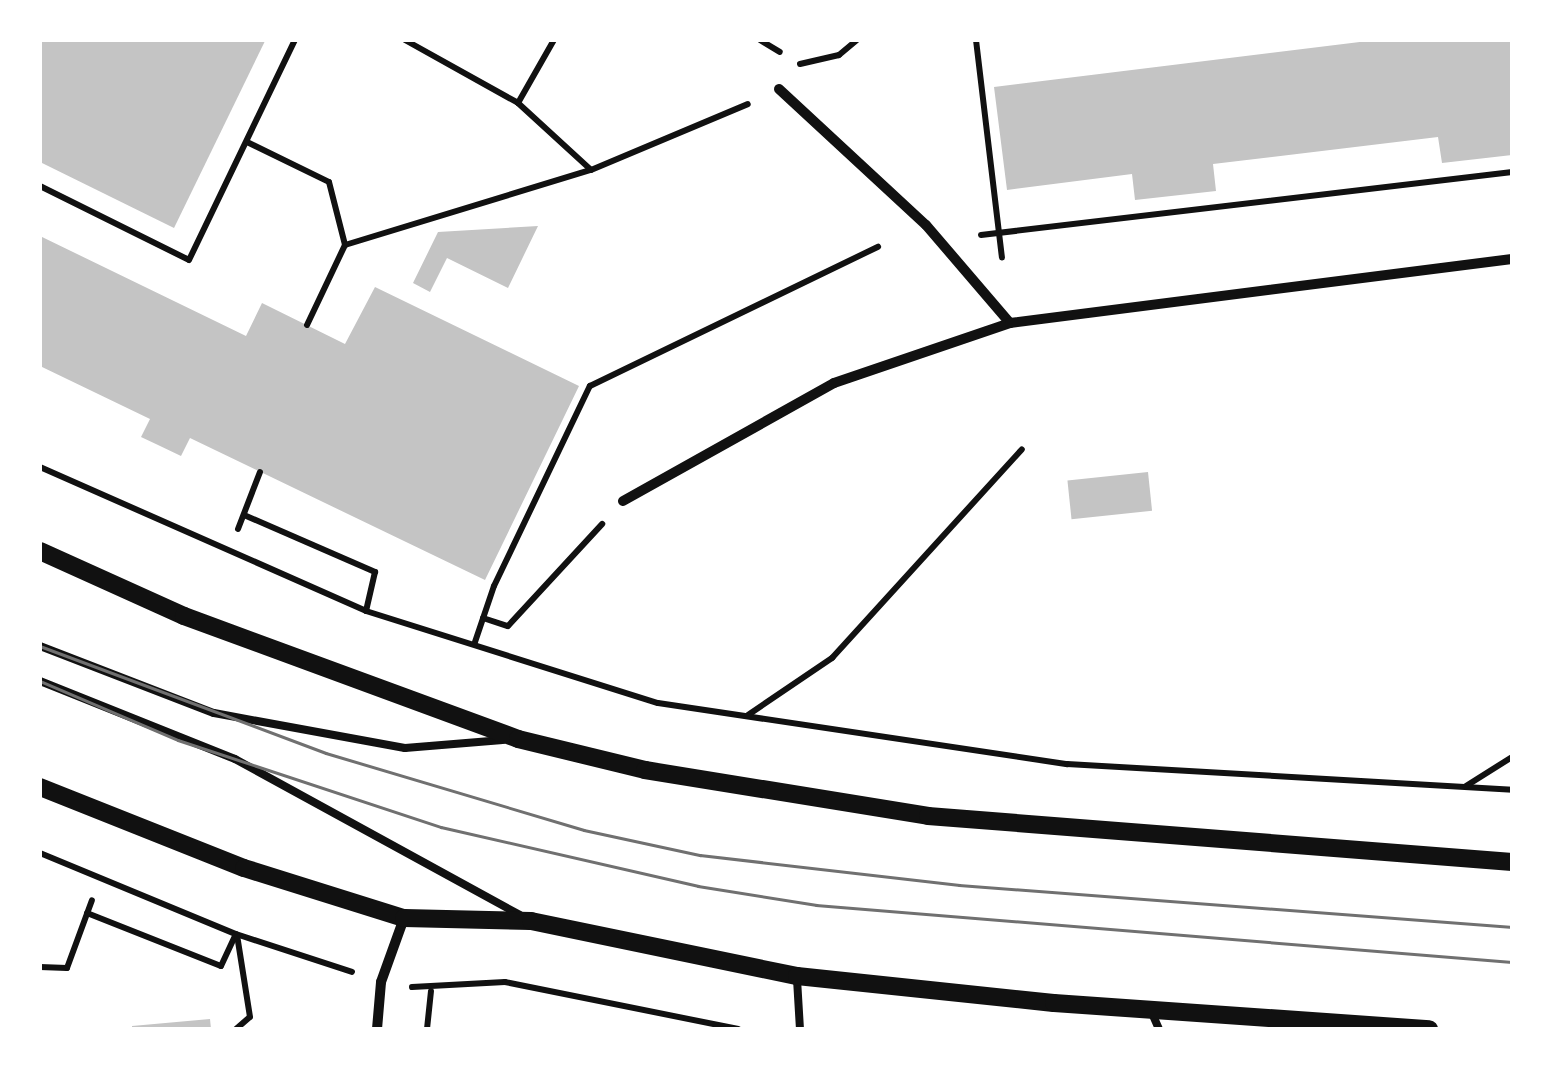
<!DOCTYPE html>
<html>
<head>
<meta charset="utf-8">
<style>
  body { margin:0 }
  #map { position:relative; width:1552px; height:1069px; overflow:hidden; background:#fff; font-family:"Fira Sans Condensed",sans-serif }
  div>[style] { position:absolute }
  .building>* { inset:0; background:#c4c4c4; transform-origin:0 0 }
  .path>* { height:6px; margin:-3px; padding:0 3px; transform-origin:3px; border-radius:3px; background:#111 }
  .service>* { height:8px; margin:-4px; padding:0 4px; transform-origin:4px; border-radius:4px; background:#111 }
  .minor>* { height:10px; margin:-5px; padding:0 5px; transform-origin:5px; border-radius:5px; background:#111 }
  .tertiary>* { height:18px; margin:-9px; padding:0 9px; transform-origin:9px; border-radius:9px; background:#111 }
  .tram>* { height:2.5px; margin:-1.25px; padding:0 1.25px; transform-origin:1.25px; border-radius:1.25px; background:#707070 }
  span { translate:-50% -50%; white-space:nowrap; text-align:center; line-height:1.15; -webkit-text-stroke:10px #fff; paint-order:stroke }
  .frame { position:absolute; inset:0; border:42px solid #fff; pointer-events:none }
</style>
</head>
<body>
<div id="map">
  <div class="building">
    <i style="clip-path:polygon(40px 40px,265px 41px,174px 228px,40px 162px)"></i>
    <i style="clip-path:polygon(1376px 40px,1512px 40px,1512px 155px,1442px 163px,1438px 137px,1213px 164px,1216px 191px,1135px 200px,1132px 174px,1007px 190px,994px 87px)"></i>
    <i style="clip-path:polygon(538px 226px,508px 288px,447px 258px,430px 292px,413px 283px,438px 232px)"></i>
    <i style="clip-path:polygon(40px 236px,246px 336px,262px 303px,345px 344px,375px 287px,579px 386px,485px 580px,190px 438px,181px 456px,158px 445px,141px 437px,150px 419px,40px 366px)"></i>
    <i style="left:1148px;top:472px;width:39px;height:81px;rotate:84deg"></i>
    <i style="clip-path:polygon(210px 1019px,211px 1029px,132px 1029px,132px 1026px)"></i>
  </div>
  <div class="path">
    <i style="left:405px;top:40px;width:129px;rotate:29.1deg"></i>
    <i style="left:518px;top:103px;width:99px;rotate:42.5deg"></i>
    <i style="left:591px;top:170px;width:170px;rotate:-22.8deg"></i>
    <i style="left:760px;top:40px;width:23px;rotate:31deg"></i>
    <i style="left:976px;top:40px;width:219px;rotate:83.2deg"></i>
    <i style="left:800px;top:64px;width:40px;rotate:-13deg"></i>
    <i style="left:839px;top:55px;width:23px;rotate:-40deg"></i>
    <i style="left:518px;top:103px;width:73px;rotate:-60.3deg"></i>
    <i style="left:247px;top:142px;width:91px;rotate:26deg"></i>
    <i style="left:329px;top:182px;width:65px;rotate:75.7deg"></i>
    <i style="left:40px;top:186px;width:166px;rotate:26.4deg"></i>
    <i style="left:189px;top:260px;width:244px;rotate:-64.3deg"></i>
    <i style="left:981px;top:235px;width:535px;rotate:-6.77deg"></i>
    <i style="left:307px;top:325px;width:89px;rotate:-64.6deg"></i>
    <i style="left:345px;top:245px;width:256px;rotate:-17deg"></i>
    <i style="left:40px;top:467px;width:356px;rotate:23.8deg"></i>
    <i style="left:366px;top:611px;width:306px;rotate:17.5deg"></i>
    <i style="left:658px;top:703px;width:414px;rotate:8.5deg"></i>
    <i style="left:1067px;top:764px;width:446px;rotate:3.3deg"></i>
    <i style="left:244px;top:515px;width:143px;rotate:23.5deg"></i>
    <i style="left:375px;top:572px;width:40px;rotate:103deg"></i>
    <i style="left:238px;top:529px;width:61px;rotate:-68.9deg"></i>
    <i style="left:483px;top:618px;width:26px;rotate:18deg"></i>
    <i style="left:508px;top:626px;width:139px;rotate:-47.3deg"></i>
    <i style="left:475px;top:642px;width:59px;rotate:-71.3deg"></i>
    <i style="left:494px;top:586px;width:222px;rotate:-64.4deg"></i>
    <i style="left:590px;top:386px;width:320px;rotate:-25.8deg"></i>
    <i style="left:748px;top:715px;width:102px;rotate:-34.2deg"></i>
    <i style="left:832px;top:658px;width:282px;rotate:-47.7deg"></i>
    <i style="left:1466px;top:786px;width:54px;rotate:-32.2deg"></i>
    <i style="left:40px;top:853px;width:212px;rotate:22.5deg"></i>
    <i style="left:236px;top:934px;width:122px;rotate:18.1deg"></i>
    <i style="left:87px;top:913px;width:144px;rotate:21.6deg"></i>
    <i style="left:221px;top:966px;width:35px;rotate:-65deg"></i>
    <i style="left:40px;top:967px;width:27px;rotate:2deg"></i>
    <i style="left:67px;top:968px;width:72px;rotate:-69.8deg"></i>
    <i style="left:412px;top:987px;width:93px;rotate:-3.1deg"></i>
    <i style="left:505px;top:982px;width:238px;rotate:11.4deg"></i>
    <i style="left:236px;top:1029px;width:18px;rotate:-41deg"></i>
    <i style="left:250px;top:1017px;width:83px;rotate:-99deg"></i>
    <i style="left:427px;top:1029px;width:38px;rotate:-84deg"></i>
  </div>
  <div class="service">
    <i style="left:40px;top:646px;width:186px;rotate:21.1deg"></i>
    <i style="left:214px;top:713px;width:194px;rotate:10.4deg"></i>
    <i style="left:405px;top:748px;width:98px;rotate:-4.7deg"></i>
    <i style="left:40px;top:681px;width:210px;rotate:21.8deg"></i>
    <i style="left:235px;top:759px;width:325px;rotate:28.7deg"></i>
    <i style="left:797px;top:979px;width:50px;rotate:86.6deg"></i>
    <i style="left:1151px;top:1011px;width:20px;rotate:66deg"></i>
  </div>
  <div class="minor">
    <i style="left:779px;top:89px;width:200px;rotate:42.8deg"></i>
    <i style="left:926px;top:225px;width:129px;rotate:49.4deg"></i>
    <i style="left:623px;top:501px;width:242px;rotate:-29.2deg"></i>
    <i style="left:834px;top:383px;width:186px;rotate:-18.8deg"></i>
    <i style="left:1010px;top:323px;width:506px;rotate:-7.27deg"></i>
    <i style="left:377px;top:1029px;width:47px;rotate:-85.1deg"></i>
    <i style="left:381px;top:982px;width:68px;rotate:-70.2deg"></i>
  </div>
  <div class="tertiary">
    <i style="left:40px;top:551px;width:158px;rotate:24.3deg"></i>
    <i style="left:184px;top:616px;width:356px;rotate:20.2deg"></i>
    <i style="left:518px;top:739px;width:131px;rotate:13.7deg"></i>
    <i style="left:645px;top:770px;width:287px;rotate:9.2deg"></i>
    <i style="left:928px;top:816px;width:586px;rotate:4.5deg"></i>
    <i style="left:40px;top:787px;width:219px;rotate:21.7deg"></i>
    <i style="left:244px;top:868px;width:168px;rotate:17.4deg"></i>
    <i style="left:404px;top:918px;width:127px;rotate:1.4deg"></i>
    <i style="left:531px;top:921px;width:272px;rotate:11.7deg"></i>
    <i style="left:797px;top:976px;width:258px;rotate:6deg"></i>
    <i style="left:1054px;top:1003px;width:376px;rotate:4deg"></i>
  </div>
  <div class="tram">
    <i style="left:40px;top:646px;width:305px;rotate:20.5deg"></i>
    <i style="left:326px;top:753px;width:269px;rotate:16.6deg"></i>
    <i style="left:584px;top:830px;width:119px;rotate:12.2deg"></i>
    <i style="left:700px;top:855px;width:261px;rotate:6.6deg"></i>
    <i style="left:959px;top:885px;width:555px;rotate:4.34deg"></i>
    <i style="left:40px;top:681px;width:150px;rotate:23.1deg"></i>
    <i style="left:178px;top:740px;width:277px;rotate:18.3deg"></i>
    <i style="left:441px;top:827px;width:264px;rotate:12.9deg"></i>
    <i style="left:698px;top:886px;width:120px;rotate:9.1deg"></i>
    <i style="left:816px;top:905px;width:698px;rotate:4.68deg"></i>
  </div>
  <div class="frame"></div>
</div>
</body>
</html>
